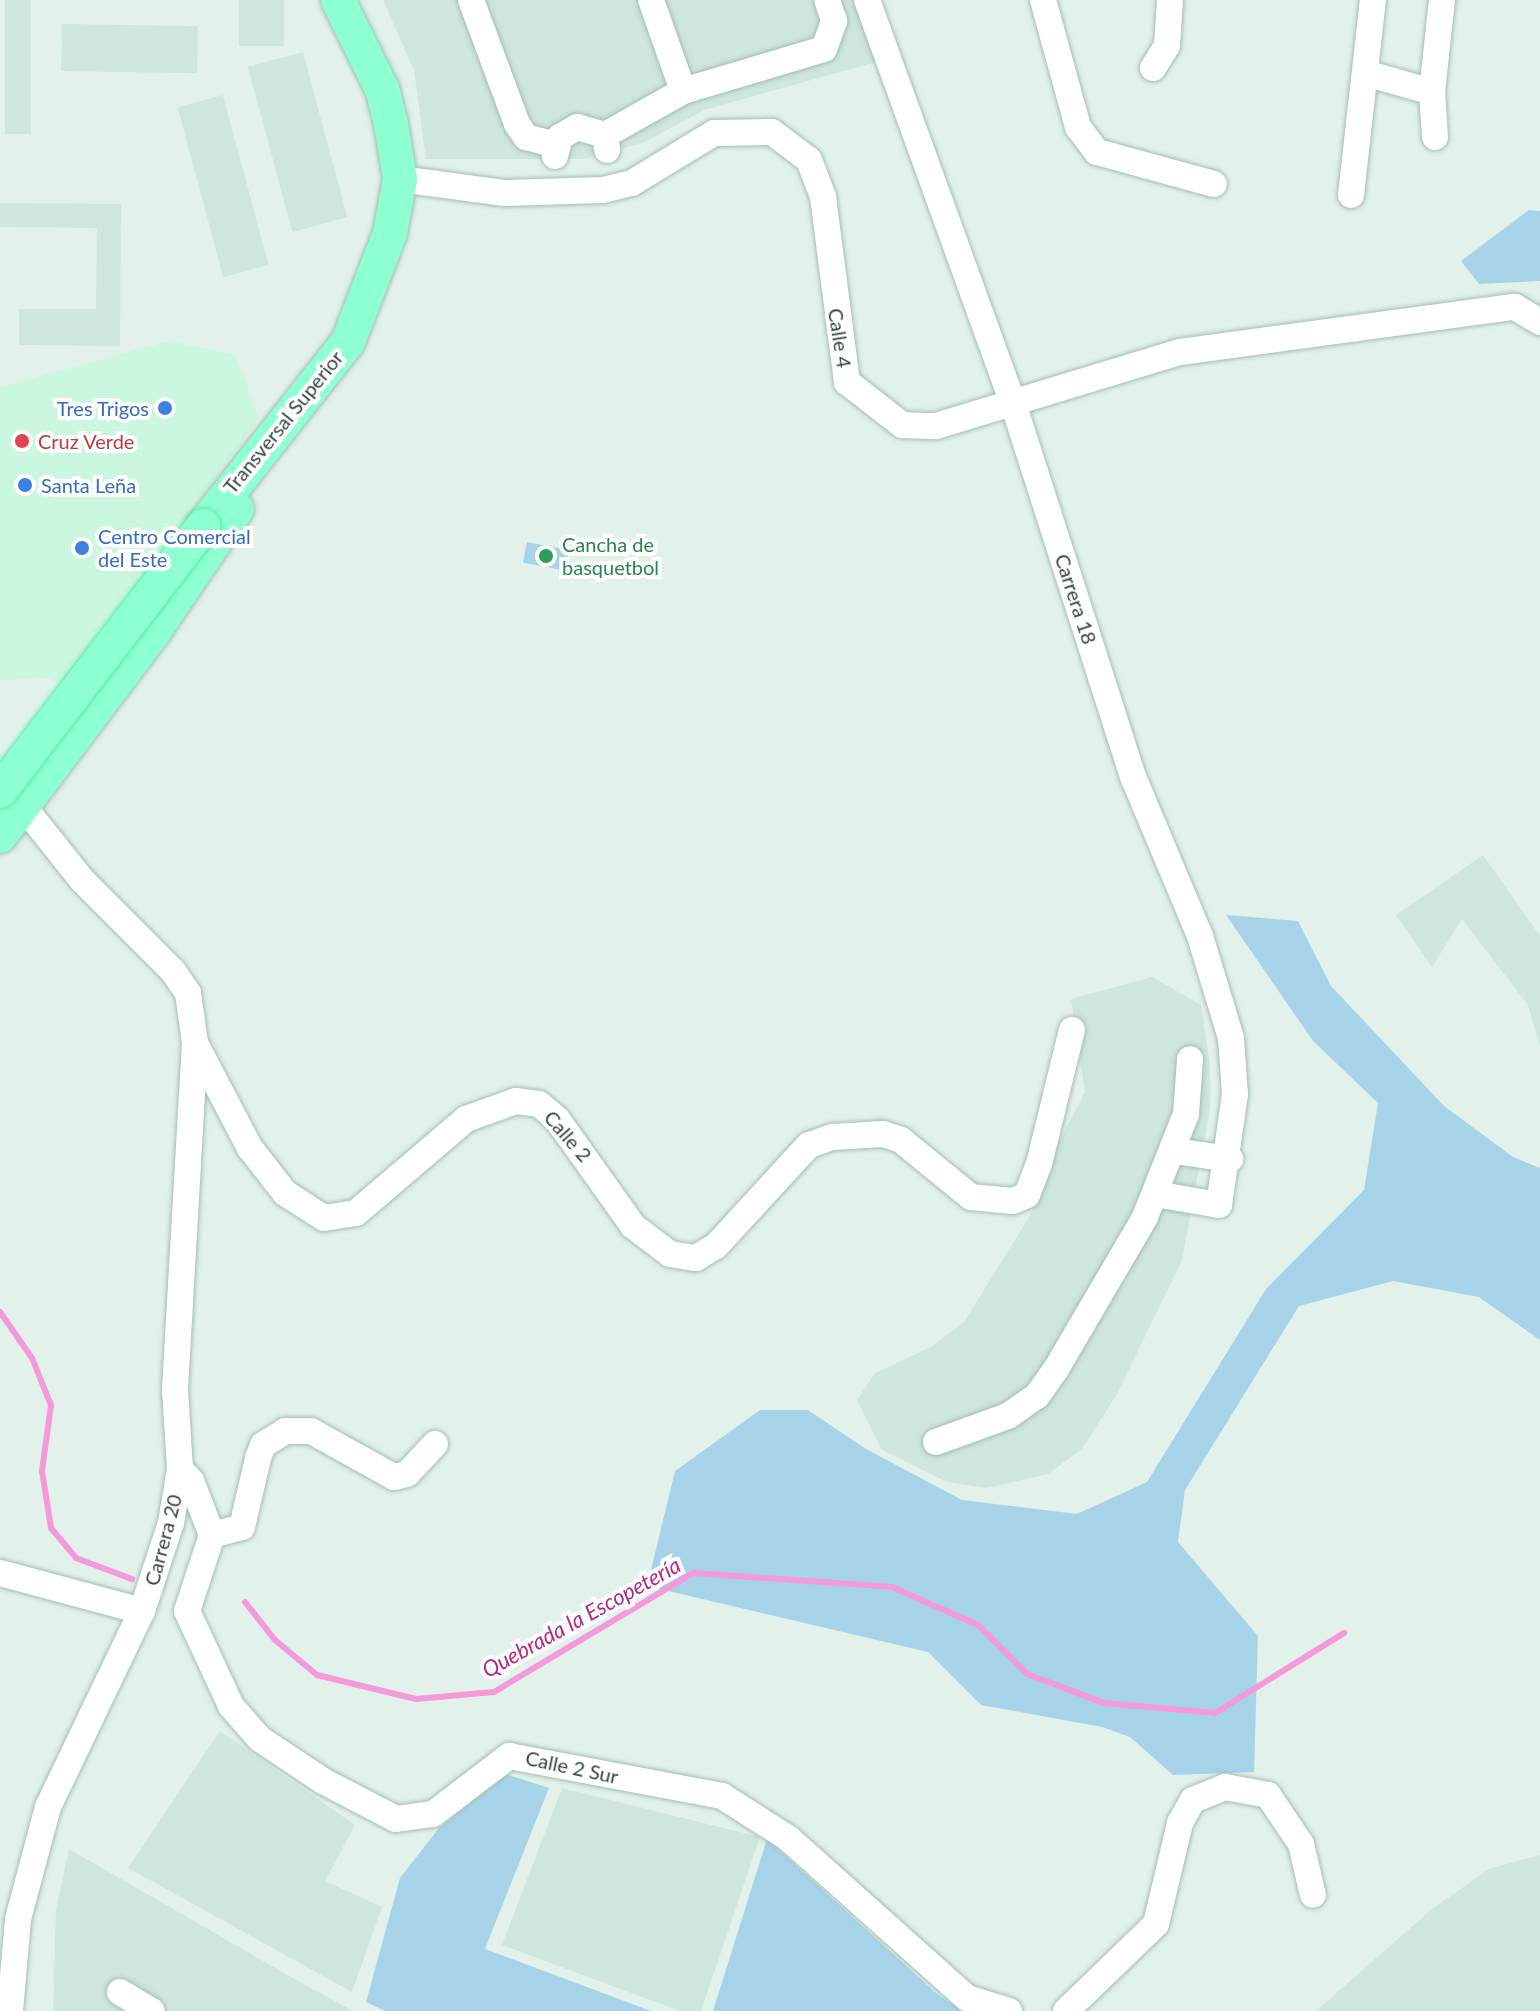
<!DOCTYPE html>
<html>
<head>
<meta charset="utf-8">
<style>
  body { margin:0 }
  #map { position:relative; width:1540px; height:2011px; overflow:hidden; background:#e2f2eb; font-family:Lato,sans-serif }
  div>[style] { position:absolute }
  .residential>* { inset:0; background:#cfe6dd; transform-origin:0 0 }
  .commercial>* { inset:0; background:#cbf6df }
  .green>* { inset:0; background:#a7d3e9; transform-origin:0 0 }
  .stream>* { height:6px; margin:-3px; padding:0 3px; transform-origin:3px; border-radius:3px; background:#f499d9 }
  .roads { filter:drop-shadow(0 0 2px #a4beb2) drop-shadow(0 0 2px #a4beb2) }
  .minor>* { height:26px; margin:-13px; padding:0 13px; transform-origin:13px; border-radius:13px; background:#fff }
  .major>* { height:34px; margin:-17px; padding:0 17px; transform-origin:17px; border-radius:17px; background:#8effd2 }
  .bridges { filter:drop-shadow(0 0 2px #58eaae) drop-shadow(0 0 2px #58eaae) }
  .major-bridge>* { height:34px; margin:-17px; padding:0 17px; transform-origin:17px; border-radius:17px; background:#8effd2 }
  .dots>* { width:22px; height:22px; translate:-50% -50%; box-sizing:border-box; border:4px solid #fff; border-radius:50% }
  span { translate:-50% -50%; white-space:nowrap; text-align:center; line-height:1.15; -webkit-text-stroke:8px #fff; paint-order:stroke }
  .street-label { font-size:20px; color:#32443b }
  .shop-label { font-size:20px; color:#366cbe }
  .right { translate:-100% -50%; text-align:right }
  .left { translate:0 -50%; text-align:left }
  .health-label { font-size:20px; color:#be3a42 }
  .leisure-label { font-size:20px; color:#27864d }
  .water-label { font-size:22px; color:#b42788; font-style:italic }
</style>
</head>
<body>
<div id="map">
  <div class="residential">
    <i style="left:5px;top:0;width:26px;height:134px"></i>
    <i style="left:239px;top:0;width:45px;height:46px"></i>
    <i style="clip-path:polygon(383px 0,854px 0,876px 62px,704px 110px,643px 143px,583px 159px,426px 159px,414px 70px)"></i>
    <i style="left:62px;top:24px;width:136px;height:47px;rotate:1deg"></i>
    <i style="left:303px;top:52px;width:171px;height:57px;rotate:75deg"></i>
    <i style="left:223px;top:95px;width:176px;height:47px;rotate:75deg"></i>
    <i style="clip-path:polygon(0 203px,121px 204px,120px 346px,19px 345px,19px 309px,96px 309px,97px 228px,0 227px)"></i>
    <i style="clip-path:polygon(1483px 855px,1540px 936px,1540px 1046px,1528px 1005px,1462px 919px,1432px 967px,1396px 915px)"></i>
    <i style="clip-path:polygon(1152px 977px,1201px 1005px,1210px 1066px,1210px 1110px,1182px 1260px,1117px 1394px,1082px 1449px,1048px 1474px,987px 1488px,947px 1482px,882px 1450px,857px 1400px,875px 1373px,931px 1347px,964px 1322px,1031px 1214px,1053px 1153px,1085px 1092px,1071px 999px)"></i>
    <i style="clip-path:polygon(220px 1731px,355px 1825px,325px 1881px,382px 1907px,352px 1992px,128px 1868px)"></i>
    <i style="clip-path:polygon(562px 1788px,760px 1837px,701px 2011px,680px 2011px,502px 1945px)"></i>
    <i style="clip-path:polygon(69px 1849px,298px 1981px,353px 2011px,53px 2011px,56px 1909px)"></i>
    <i style="clip-path:polygon(1540px 1855px,1540px 2011px,1316px 2011px,1432px 1909px,1489px 1869px)"></i>
  </div>
  <div class="commercial">
    <i style="clip-path:polygon(170px 341px,236px 355px,259px 418px,64px 684px,47px 678px,0 680px,0 387px)"></i>
  </div>
  <div class="green">
    <i style="clip-path:polygon(1529px 210px,1540px 211px,1540px 281px,1479px 284px,1461px 261px)"></i>
    <i style="left:527px;top:542px;width:43px;height:21px;rotate:11deg"></i>
    <i style="clip-path:polygon(1226px 915px,1298px 921px,1331px 986px,1444px 1106px,1513px 1157px,1540px 1168px,1540px 1340px,1479px 1297px,1393px 1281px,1299px 1306px,1185px 1490px,1178px 1542px,1258px 1636px,1254px 1772px,1173px 1775px,1130px 1737px,1102px 1727px,981px 1705px,928px 1652px,647px 1586px,675px 1471px,760px 1410px,808px 1410px,866px 1449px,962px 1500px,1077px 1514px,1147px 1482px,1266px 1289px,1364px 1190px,1378px 1103px,1313px 1041px)"></i>
    <i style="clip-path:polygon(506px 1774px,549px 1788px,485px 1949px,651px 2011px,385px 2011px,366px 2002px,400px 1878px,439px 1828px)"></i>
    <i style="clip-path:polygon(767px 1839px,937px 1994px,962px 2011px,713px 2011px)"></i>
  </div>
  <div class="stream">
    <i style="left:0;top:1312px;width:56px;rotate:55.2deg"></i>
    <i style="left:32px;top:1358px;width:51px;rotate:68deg"></i>
    <i style="left:51px;top:1405px;width:67px;rotate:97.8deg"></i>
    <i style="left:42px;top:1471px;width:58px;rotate:81deg"></i>
    <i style="left:51px;top:1528px;width:39px;rotate:50deg"></i>
    <i style="left:76px;top:1558px;width:60px;rotate:20.6deg"></i>
    <i style="left:245px;top:1602px;width:48px;rotate:51.7deg"></i>
    <i style="left:275px;top:1640px;width:55px;rotate:39.8deg"></i>
    <i style="left:317px;top:1675px;width:102px;rotate:13.6deg"></i>
    <i style="left:416px;top:1699px;width:78px;rotate:-5.1deg"></i>
    <i style="left:494px;top:1692px;width:232px;rotate:-30.9deg"></i>
    <i style="left:693px;top:1573px;width:199px;rotate:4deg"></i>
    <i style="left:892px;top:1587px;width:94px;rotate:23.8deg"></i>
    <i style="left:978px;top:1625px;width:69px;rotate:45deg"></i>
    <i style="left:1027px;top:1674px;width:82px;rotate:20.6deg"></i>
    <i style="left:1104px;top:1703px;width:111px;rotate:5.1deg"></i>
    <i style="left:1215px;top:1713px;width:152px;rotate:-31.8deg"></i>
  </div>
  <div class="roads">
    <div class="minor">
      <i style="left:471px;top:0;width:132px;rotate:69.6deg"></i>
      <i style="left:517px;top:124px;width:16px;rotate:55deg"></i>
      <i style="left:526px;top:137px;width:30px;rotate:15deg"></i>
      <i style="left:651px;top:0;width:96px;rotate:70.6deg"></i>
      <i style="left:867px;top:0;width:425px;rotate:70.1deg"></i>
      <i style="left:1012px;top:400px;width:398px;rotate:72.2deg"></i>
      <i style="left:1134px;top:779px;width:170px;rotate:67.2deg"></i>
      <i style="left:1200px;top:936px;width:107px;rotate:73.1deg"></i>
      <i style="left:1231px;top:1038px;width:56px;rotate:85.9deg"></i>
      <i style="left:1235px;top:1094px;width:112px;rotate:98.2deg"></i>
      <i style="left:1219px;top:1205px;width:65px;rotate:-170.2deg"></i>
      <i style="left:1043px;top:0;width:132px;rotate:74.6deg"></i>
      <i style="left:1078px;top:127px;width:31px;rotate:53deg"></i>
      <i style="left:1097px;top:152px;width:121px;rotate:15.3deg"></i>
      <i style="left:1153px;top:68px;width:26px;rotate:-58deg"></i>
      <i style="left:1167px;top:46px;width:46px;rotate:-86.3deg"></i>
      <i style="left:1365px;top:73px;width:70px;rotate:15.8deg"></i>
      <i style="left:605px;top:135px;width:90px;rotate:-29.4deg"></i>
      <i style="left:683px;top:91px;width:147px;rotate:-16.6deg"></i>
      <i style="left:824px;top:49px;width:30px;rotate:-70deg"></i>
      <i style="left:834px;top:21px;width:22px;rotate:-108deg"></i>
      <i style="left:1435px;top:137px;width:45px;rotate:-93.8deg"></i>
      <i style="left:1432px;top:92px;width:93px;rotate:-83.8deg"></i>
      <i style="left:555px;top:156px;width:20px;rotate:-75deg"></i>
      <i style="left:560px;top:137px;width:20px;rotate:-30deg"></i>
      <i style="left:577px;top:127px;width:29px;rotate:16deg"></i>
      <i style="left:605px;top:135px;width:15px;rotate:82deg"></i>
      <i style="left:400px;top:179px;width:106px;rotate:7.6deg"></i>
      <i style="left:505px;top:193px;width:98px;rotate:-1.8deg"></i>
      <i style="left:603px;top:190px;width:30px;rotate:-14deg"></i>
      <i style="left:632px;top:183px;width:96px;rotate:-31.4deg"></i>
      <i style="left:714px;top:133px;width:58px;rotate:-1deg"></i>
      <i style="left:772px;top:132px;width:46px;rotate:37.1deg"></i>
      <i style="left:809px;top:160px;width:40px;rotate:69deg"></i>
      <i style="left:823px;top:197px;width:187px;rotate:82.6deg"></i>
      <i style="left:847px;top:382px;width:70px;rotate:38deg"></i>
      <i style="left:902px;top:425px;width:34px;rotate:2deg"></i>
      <i style="left:936px;top:426px;width:255px;rotate:-16.9deg"></i>
      <i style="left:1180px;top:352px;width:338px;rotate:-7.7deg"></i>
      <i style="left:1515px;top:307px;width:29px;rotate:31deg"></i>
      <i style="left:1351px;top:195px;width:196px;rotate:-83.6deg"></i>
      <i style="left:11px;top:791px;width:114px;rotate:51.4deg"></i>
      <i style="left:82px;top:880px;width:129px;rotate:45deg"></i>
      <i style="left:173px;top:971px;width:27px;rotate:56deg"></i>
      <i style="left:188px;top:993px;width:50px;rotate:82deg"></i>
      <i style="left:195px;top:1043px;width:119px;rotate:62.4deg"></i>
      <i style="left:250px;top:1148px;width:57px;rotate:52.1deg"></i>
      <i style="left:285px;top:1193px;width:46px;rotate:32.7deg"></i>
      <i style="left:324px;top:1218px;width:32px;rotate:-9deg"></i>
      <i style="left:356px;top:1213px;width:145px;rotate:-40.5deg"></i>
      <i style="left:466px;top:1119px;width:53px;rotate:-19.8deg"></i>
      <i style="left:516px;top:1101px;width:23px;rotate:7deg"></i>
      <i style="left:539px;top:1104px;width:23px;rotate:40deg"></i>
      <i style="left:557px;top:1119px;width:131px;rotate:54.6deg"></i>
      <i style="left:633px;top:1226px;width:46px;rotate:37.1deg"></i>
      <i style="left:670px;top:1254px;width:26px;rotate:9deg"></i>
      <i style="left:696px;top:1258px;width:23px;rotate:-31deg"></i>
      <i style="left:716px;top:1246px;width:137px;rotate:-47.4deg"></i>
      <i style="left:809px;top:1145px;width:24px;rotate:-19deg"></i>
      <i style="left:832px;top:1137px;width:51px;rotate:-3.4deg"></i>
      <i style="left:883px;top:1134px;width:19px;rotate:18deg"></i>
      <i style="left:901px;top:1140px;width:90px;rotate:39.2deg"></i>
      <i style="left:971px;top:1197px;width:42px;rotate:5.4deg"></i>
      <i style="left:1013px;top:1201px;width:15px;rotate:-23deg"></i>
      <i style="left:1027px;top:1195px;width:33px;rotate:-69deg"></i>
      <i style="left:1039px;top:1164px;width:138px;rotate:-76.2deg"></i>
      <i style="left:1174px;top:1151px;width:57px;rotate:8.1deg"></i>
      <i style="left:936px;top:1442px;width:77px;rotate:-19.9deg"></i>
      <i style="left:1008px;top:1416px;width:35px;rotate:-35deg"></i>
      <i style="left:1037px;top:1396px;width:33px;rotate:-55deg"></i>
      <i style="left:1056px;top:1369px;width:176px;rotate:-59.6deg"></i>
      <i style="left:1145px;top:1217px;width:111px;rotate:-68.3deg"></i>
      <i style="left:1186px;top:1114px;width:55px;rotate:-85.8deg"></i>
      <i style="left:180px;top:1469px;width:16px;rotate:47deg"></i>
      <i style="left:191px;top:1481px;width:58px;rotate:68.7deg"></i>
      <i style="left:212px;top:1535px;width:80px;rotate:108.2deg"></i>
      <i style="left:187px;top:1611px;width:105px;rotate:65.1deg"></i>
      <i style="left:231px;top:1706px;width:44px;rotate:48.7deg"></i>
      <i style="left:260px;top:1739px;width:76px;rotate:33.7deg"></i>
      <i style="left:323px;top:1781px;width:82px;rotate:27.5deg"></i>
      <i style="left:396px;top:1819px;width:37px;rotate:-8deg"></i>
      <i style="left:433px;top:1814px;width:96px;rotate:-37.3deg"></i>
      <i style="left:509px;top:1756px;width:217px;rotate:10.6deg"></i>
      <i style="left:722px;top:1796px;width:78px;rotate:32.5deg"></i>
      <i style="left:788px;top:1838px;width:240px;rotate:41.8deg"></i>
      <i style="left:967px;top:1998px;width:44px;rotate:17.2deg"></i>
      <i style="left:212px;top:1535px;width:31px;rotate:-15deg"></i>
      <i style="left:242px;top:1527px;width:71px;rotate:-76.9deg"></i>
      <i style="left:258px;top:1458px;width:14px;rotate:-69deg"></i>
      <i style="left:263px;top:1445px;width:26px;rotate:-32deg"></i>
      <i style="left:285px;top:1431px;width:26px"></i>
      <i style="left:311px;top:1431px;width:95px;rotate:29deg"></i>
      <i style="left:394px;top:1477px;width:13px;rotate:-13deg"></i>
      <i style="left:407px;top:1474px;width:41px;rotate:-47deg"></i>
      <i style="left:0;top:1573px;width:147px;rotate:15deg"></i>
      <i style="left:120px;top:1992px;width:37px;rotate:31deg"></i>
      <i style="left:10px;top:2011px;width:92px;rotate:-85deg"></i>
      <i style="left:18px;top:1919px;width:116px;rotate:-75deg"></i>
      <i style="left:48px;top:1807px;width:217px;rotate:-64.4deg"></i>
      <i style="left:142px;top:1611px;width:93px;rotate:-71.8deg"></i>
      <i style="left:171px;top:1523px;width:55px;rotate:-80.5deg"></i>
      <i style="left:180px;top:1469px;width:80px;rotate:-93.6deg"></i>
      <i style="left:175px;top:1389px;width:343px;rotate:-86.7deg"></i>
      <i style="left:1066px;top:2011px;width:125px;rotate:-44deg"></i>
      <i style="left:1156px;top:1924px;width:104px;rotate:-76.6deg"></i>
      <i style="left:1180px;top:1823px;width:26px;rotate:-61deg"></i>
      <i style="left:1193px;top:1800px;width:35px;rotate:-22deg"></i>
      <i style="left:1225px;top:1787px;width:44px;rotate:10.5deg"></i>
      <i style="left:1268px;top:1795px;width:59px;rotate:56deg"></i>
      <i style="left:1301px;top:1844px;width:52px;rotate:76.8deg"></i>
    </div>
    <div class="major">
      <i style="left:203px;top:526px;width:234px;rotate:-51.8deg"></i>
      <i style="left:348px;top:342px;width:117px;rotate:-68.9deg"></i>
      <i style="left:390px;top:233px;width:55px;rotate:-79.5deg"></i>
      <i style="left:400px;top:179px;width:56px;rotate:-99.3deg"></i>
      <i style="left:391px;top:124px;width:36px;rotate:-104deg"></i>
      <i style="left:382px;top:89px;width:99px;rotate:-116.3deg"></i>
      <i style="left:0;top:836px;width:258px;rotate:-53deg"></i>
      <i style="left:155px;top:630px;width:146px;rotate:-55.9deg"></i>
    </div>
  </div>
  <div class="bridges">
    <div class="major-bridge">
      <i style="left:0;top:791px;width:334px;rotate:-52.5deg"></i>
    </div>
  </div>
  <div class="dots">
    <i style="left:165px;top:408px;background:#3f7fe0"></i>
    <i style="left:22px;top:441px;background:#e0444e"></i>
    <i style="left:25px;top:485px;background:#3f7fe0"></i>
    <i style="left:82px;top:548px;background:#3f7fe0"></i>
    <i style="left:546px;top:556px;background:#2e9e5b"></i>
  </div>
  <div class="street-label">
    <span style="left:840px;top:338px;rotate:81deg">Calle 4</span>
    <span style="left:283px;top:422px;rotate:-51deg">Transversal Superior</span>
    <span style="left:1076px;top:599px;rotate:72deg">Carrera 18</span>
    <span style="left:568px;top:1136px;rotate:49deg">Calle 2</span>
    <span style="left:163px;top:1540px;rotate:-75deg">Carrera 20</span>
    <span style="left:572px;top:1767px;rotate:12deg">Calle 2 Sur</span>
  </div>
  <div class="shop-label">
    <span class="right" style="left:149px;top:408px">Tres Trigos</span>
    <span class="left" style="left:41px;top:485px">Santa Leña</span>
    <span class="left" style="left:98px;top:548px">Centro Comercial<br>del Este</span>
  </div>
  <div class="health-label">
    <span class="left" style="left:38px;top:441px">Cruz Verde</span>
  </div>
  <div class="leisure-label">
    <span class="left" style="left:562px;top:556px">Cancha de<br>basquetbol</span>
  </div>
  <div class="water-label">
    <span style="left:581px;top:1617px;rotate:-29deg">Quebrada la Escopetería</span>
  </div>
</div>
</body>
</html>
